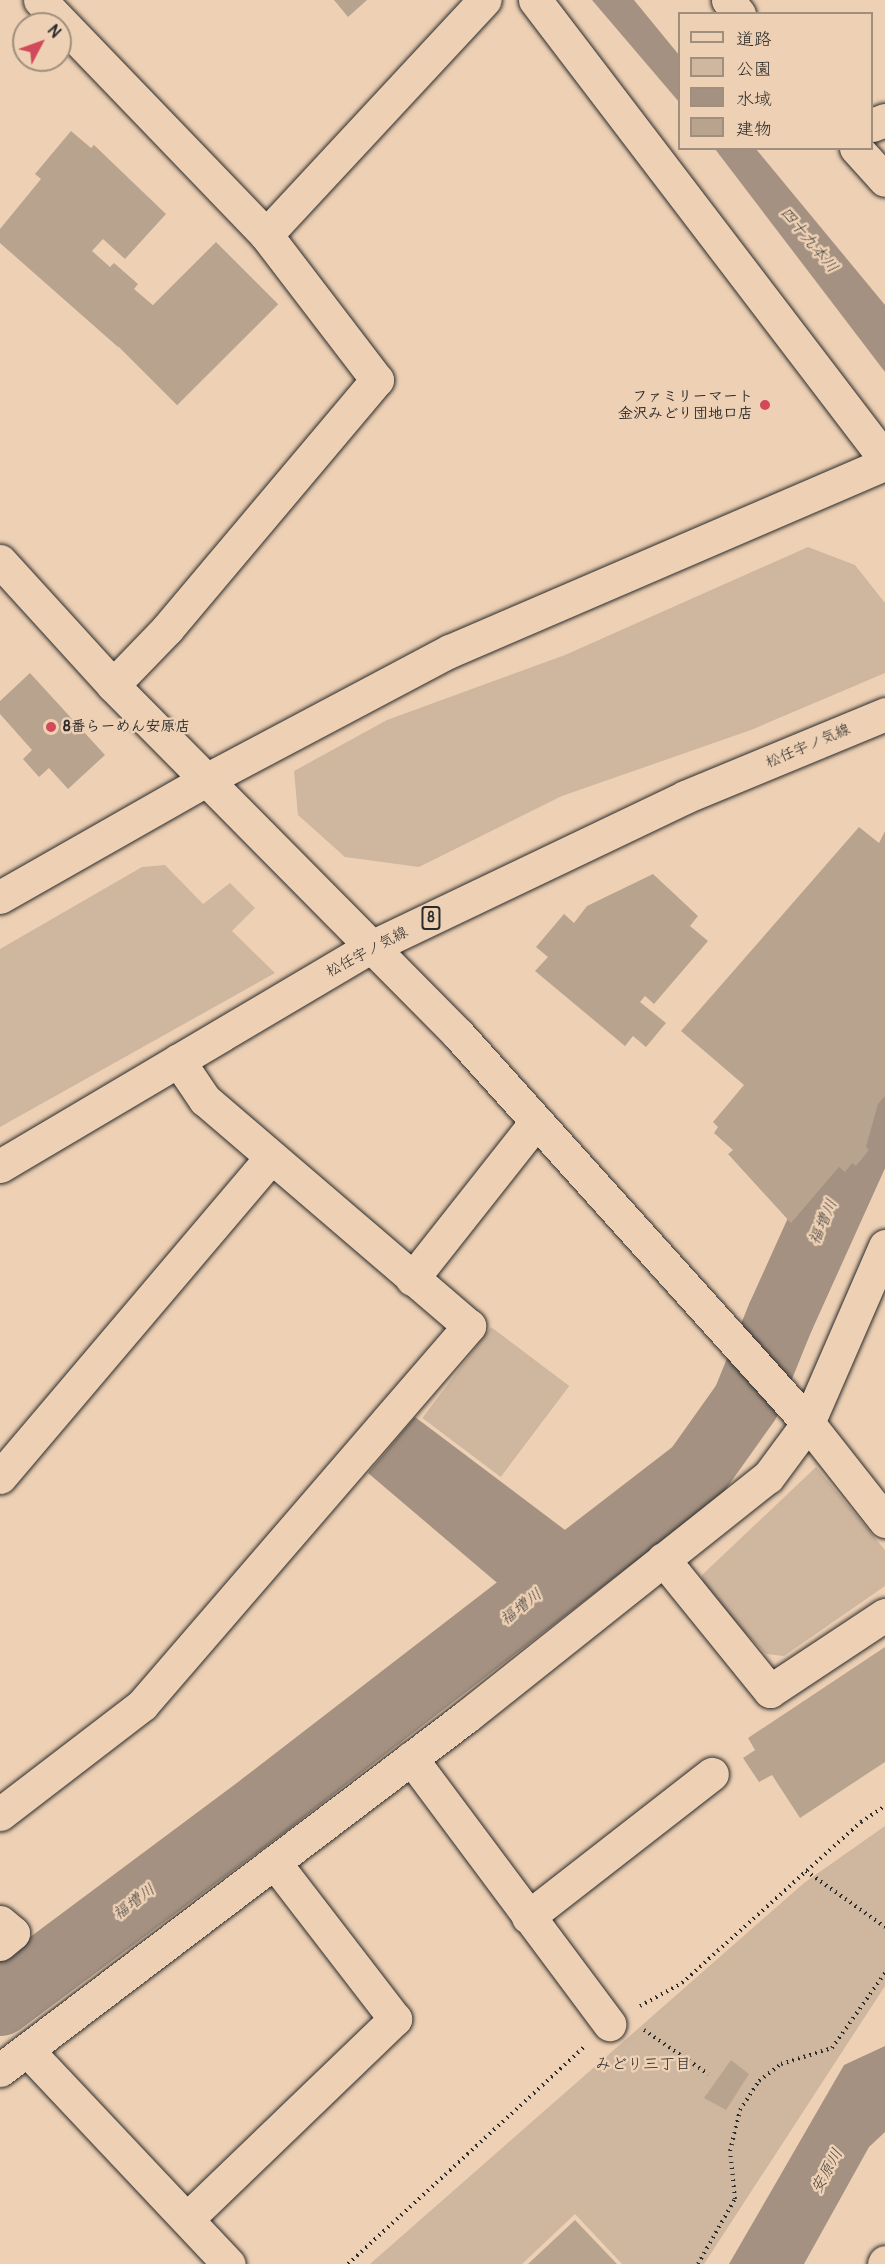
<!DOCTYPE html>
<html>
<head>
<meta charset="utf-8">
<style>
  body { margin:0 }
  #map { position:relative; width:885px; height:2264px; overflow:hidden; background:#eed1b5; font-family:Pangolin,"Klee One",sans-serif }
  div>[style] { position:absolute }
  .green>* { inset:0; background:#cfb69f; transform-origin:0 0 }
  .water>* { inset:0; background:#a49181 }
  .river>* { height:68px; margin:-34px; padding:0 34px; transform-origin:34px; border-radius:34px; background:#a49181 }
  .building>* { inset:0; background:#b8a38f; transform-origin:0 0 }
  .path>* { height:4px; margin-top:-2px; transform-origin:0; background:repeating-linear-gradient(90deg,#2b2b2b 0 1.5px,transparent 0 6px) }
  .roads { filter:drop-shadow(0 0 2px #2b2b2b) drop-shadow(0 0 2px #2b2b2b) }
  .minor>* { height:33px; margin:-16.5px; padding:0 16.5px; transform-origin:16.5px; border-radius:16.5px; background:#eed1b5 }
  .major>* { height:33px; margin:-16.5px; padding:0 16.5px; transform-origin:16.5px; border-radius:16.5px; background:#eed1b5 }
  .dots>* { width:16px; height:16px; translate:-50% -50%; box-sizing:border-box; border:3px solid #eed1b5; border-radius:50% }
  span { translate:-50% -50%; white-space:nowrap; text-align:center; line-height:1.15; -webkit-text-stroke:5px #eed1b5; paint-order:stroke }
  .shield-label span { padding:2px 4px; background:#eed1b5; border:2px solid; border-radius:4px; -webkit-text-stroke-width:0 }
  .shield-label { font-size:14px; color:#2b2b2b; font-weight:700 }
  .poi-label { font-size:15px; color:#2b2b2b; font-weight:700 }
  .right { translate:-100% -50%; text-align:right }
  .left { translate:0 -50%; text-align:left }
  .street-label { font-size:15px; color:#2b2b2b }
  .water-label { font-size:16px; color:#494440; font-style:italic }
  .neighbourhood-label { font-size:16px; color:#2b2b2b }
  .legend { position:absolute; left:678px; top:12px; width:195px; height:138px; box-sizing:border-box; background:#eed1b5; border:2px solid #a08f7e; margin:0; padding:8px 10px; list-style:none; font-size:18px; color:#2b2b2b }
  .legend li { display:flex; align-items:center; gap:12px; height:30px }
  .legend b { width:30px; border:2px solid #a08f7e }
  .north { position:absolute; left:12px; top:12px; width:60px; height:60px; box-sizing:border-box; background:#eed1b5; border:2px solid #a08f7e; border-radius:50%; rotate:49deg; font-size:16px; font-weight:700; line-height:24px; text-align:center; color:#2b2b2b }
  .north::after { content:''; display:block; margin:auto; width:21px; height:27px; background:#d1495b; clip-path:polygon(50% 0,100% 100%,50% 72%,0 100%) }
</style>
</head>
<body>
<div id="map">
  <div class="green">
    <i style="clip-path:polygon(808px 547px,855px 565px,885px 603px,885px 673px,751px 730px,562px 796px,419px 867px,345px 857px,298px 815px,294px 771px,387px 720px,565px 655px)"></i>
    <i style="clip-path:polygon(165px 865px,203px 904px,230px 883px,255px 908px,232px 931px,275px 973px,0 1127px,0 949px,142px 867px)"></i>
    <i style="left:491px;top:1327px;width:98px;height:114px;rotate:37deg"></i>
    <i style="clip-path:polygon(816px 1467px,885px 1550px,885px 1586px,784px 1656px,766px 1654px,704px 1590px,702px 1575px)"></i>
    <i style="clip-path:polygon(885px 1826px,885px 1986px,704px 2264px,622px 2264px,575px 2214px,522px 2264px,370px 2264px,804px 1883px)"></i>
  </div>
  <div class="water">
    <i style="clip-path:polygon(592px 0,634px 0,679px 55px,679px 102px)"></i>
    <i style="clip-path:polygon(715px 149px,756px 149px,885px 305px,885px 372px)"></i>
    <i style="clip-path:polygon(415px 1417px,573px 1536px,502px 1587px,368px 1473px)"></i>
    <i style="clip-path:polygon(885px 2046px,885px 2132px,869px 2147px,804px 2264px,729px 2264px,844px 2065px)"></i>
  </div>
  <div class="river">
    <i style="left:0;top:2002px;width:329px;rotate:-36.7deg"></i>
    <i style="left:264px;top:1805px;width:547px;rotate:-37.65deg"></i>
    <i style="left:697px;top:1471px;width:85px;rotate:-54.6deg"></i>
    <i style="left:746px;top:1402px;width:93px;rotate:-67.9deg"></i>
    <i style="left:781px;top:1316px;width:252px;rotate:-65.7deg"></i>
  </div>
  <div class="building">
    <i style="clip-path:polygon(334px 0,367px 0,348px 17px)"></i>
    <i style="clip-path:polygon(71px 131px,91px 148px,94px 145px,166px 214px,125px 259px,103px 239px,92px 251px,110px 267px,114px 263px,138px 284px,134px 289px,155px 307px,118px 347px,0 243px,0 229px,41px 179px,35px 174px)"></i>
    <i style="left:216px;top:242px;width:88px;height:143px;rotate:45deg"></i>
    <i style="clip-path:polygon(30px 673px,105px 755px,68px 789px,49px 768px,39px 777px,23px 759px,32px 750px,0 714px,0 701px)"></i>
    <i style="clip-path:polygon(859px 827px,879px 843px,885px 831px,885px 1096px,878px 1104px,866px 1147px,869px 1150px,856px 1166px,852px 1163px,845px 1172px,839px 1167px,791px 1223px,728px 1154px,733px 1150px,714px 1133px,718px 1127px,713px 1122px,744px 1085px,681px 1031px)"></i>
    <i style="clip-path:polygon(653px 874px,698px 916px,690px 926px,708px 941px,654px 1004px,645px 996px,640px 1002px,666px 1023px,646px 1047px,633px 1036px,625px 1046px,535px 971px,548px 957px,536px 947px,564px 914px,574px 923px,587px 906px)"></i>
    <i style="clip-path:polygon(885px 1647px,885px 1762px,800px 1818px,772px 1775px,759px 1782px,743px 1758px,755px 1750px,748px 1738px)"></i>
    <i style="clip-path:polygon(731px 2060px,749px 2074px,726px 2110px,704px 2098px)"></i>
    <i style="clip-path:polygon(575px 2220px,617px 2264px,528px 2264px)"></i>
  </div>
  <div class="path">
    <i style="left:806px;top:1871px;width:97px;rotate:35.3deg"></i>
    <i style="left:640px;top:2006px;width:48px;rotate:-28.7deg"></i>
    <i style="left:682px;top:1983px;width:241px;rotate:-42deg"></i>
    <i style="left:861px;top:1822px;width:29px;rotate:-34deg"></i>
    <i style="left:644px;top:2030px;width:78px;rotate:34.5deg"></i>
    <i style="left:348px;top:2264px;width:321px;rotate:-42.6deg"></i>
    <i style="left:698px;top:2264px;width:75px;rotate:-60.4deg"></i>
    <i style="left:735px;top:2199px;width:48px;rotate:-95.9deg"></i>
    <i style="left:730px;top:2151px;width:42px;rotate:-76.3deg"></i>
    <i style="left:740px;top:2110px;width:35px;rotate:-57deg"></i>
    <i style="left:759px;top:2081px;width:28px;rotate:-38deg"></i>
    <i style="left:781px;top:2064px;width:53px;rotate:-17.4deg"></i>
    <i style="left:832px;top:2048px;width:92px;rotate:-54.8deg"></i>
  </div>
  <div class="roads">
    <div class="minor">
      <i style="left:40px;top:0;width:326px;rotate:46.1deg"></i>
      <i style="left:535px;top:0;width:577px;rotate:52.67deg"></i>
      <i style="left:728px;top:0;width:18px;rotate:52deg"></i>
      <i style="left:872px;top:125px;width:14px;rotate:-21deg"></i>
      <i style="left:856px;top:148px;width:43px;rotate:47.8deg"></i>
      <i style="left:0;top:561px;width:168px;rotate:47.7deg"></i>
      <i style="left:885px;top:1246px;width:193px;rotate:113.5deg"></i>
      <i style="left:808px;top:1423px;width:125px;rotate:51.8deg"></i>
      <i style="left:412px;top:1279px;width:200px;rotate:-51.7deg"></i>
      <i style="left:0;top:1477px;width:419px;rotate:-49.7deg"></i>
      <i style="left:663px;top:1559px;width:170px;rotate:51deg"></i>
      <i style="left:770px;top:1691px;width:138px;rotate:-33.5deg"></i>
      <i style="left:411px;top:1758px;width:332px;rotate:53.3deg"></i>
      <i style="left:0;top:1814px;width:179px;rotate:-37.5deg"></i>
      <i style="left:142px;top:1705px;width:501px;rotate:-49.21deg"></i>
      <i style="left:469px;top:1326px;width:348px;rotate:-139.4deg"></i>
      <i style="left:205px;top:1100px;width:48px;rotate:-124deg"></i>
      <i style="left:528px;top:1917px;width:233px;rotate:-37.9deg"></i>
      <i style="left:0;top:1922px;width:17px;rotate:40deg"></i>
      <i style="left:13px;top:1933px;width:17px;rotate:140deg"></i>
      <i style="left:27px;top:2050px;width:294px;rotate:46.7deg"></i>
      <i style="left:0;top:2070px;width:586px;rotate:-37.16deg"></i>
      <i style="left:467px;top:1716px;width:384px;rotate:-38.5deg"></i>
      <i style="left:768px;top:1477px;width:67px;rotate:-53.5deg"></i>
      <i style="left:808px;top:1423px;width:523px;rotate:-131.98deg"></i>
      <i style="left:458px;top:1034px;width:491px;rotate:-134.7deg"></i>
      <i style="left:113px;top:685px;width:78px;rotate:-46deg"></i>
      <i style="left:167px;top:629px;width:326px;rotate:-49.9deg"></i>
      <i style="left:377px;top:380px;width:183px;rotate:-127.4deg"></i>
      <i style="left:266px;top:235px;width:321px;rotate:-47.1deg"></i>
      <i style="left:187px;top:2219px;width:289px;rotate:-43.9deg"></i>
      <i style="left:395px;top:2019px;width:198px;rotate:-127.6deg"></i>
      <i style="left:884px;top:2264px;width:2px;rotate:-63deg"></i>
    </div>
    <div class="major">
      <i style="left:0;top:897px;width:235px;rotate:-29.6deg"></i>
      <i style="left:204px;top:781px;width:278px;rotate:-27.9deg"></i>
      <i style="left:450px;top:651px;width:473px;rotate:-23.3deg"></i>
      <i style="left:0;top:1166px;width:429px;rotate:-30.6deg"></i>
      <i style="left:369px;top:948px;width:350px;rotate:-25.5deg"></i>
      <i style="left:685px;top:797px;width:217px;rotate:-22.5deg"></i>
    </div>
  </div>
  <div class="dots">
    <i style="left:765px;top:405px;background:#d1495b"></i>
    <i style="left:51px;top:727px;background:#d1495b"></i>
  </div>
  <div class="shield-label">
    <span style="left:431px;top:918px">8</span>
  </div>
  <div class="poi-label">
    <span class="right" style="left:753px;top:405px">ファミリーマート<br>金沢みどり団地口店</span>
    <span class="left" style="left:63px;top:727px">8番らーめん安原店</span>
  </div>
  <div class="street-label">
    <span style="left:808px;top:746px;rotate:-23deg">松任宇ノ気線</span>
    <span style="left:367px;top:952px;rotate:-28deg">松任宇ノ気線</span>
  </div>
  <div class="water-label">
    <span style="left:809px;top:240px;rotate:50deg">四十九本川</span>
    <span style="left:823px;top:1222px;rotate:-66deg">福増川</span>
    <span style="left:521px;top:1607px;rotate:-38deg">福増川</span>
    <span style="left:134px;top:1902px;rotate:-37deg">福増川</span>
    <span style="left:827px;top:2171px;rotate:-61deg">安原川</span>
  </div>
  <div class="neighbourhood-label">
    <span style="left:643px;top:2064px">みどり三丁目</span>
  </div>
  <ul class="legend">
  <li><b style="height:8px;background:#eed1b5"></b>道路</li>
  <li><b style="height:16px;background:#cfb69f"></b>公園</li>
  <li><b style="height:16px;background:#a49181"></b>水域</li>
  <li><b style="height:16px;background:#b8a38f"></b>建物</li>
  </ul>
  <div class="north">N</div>
</div>
</body>
</html>
